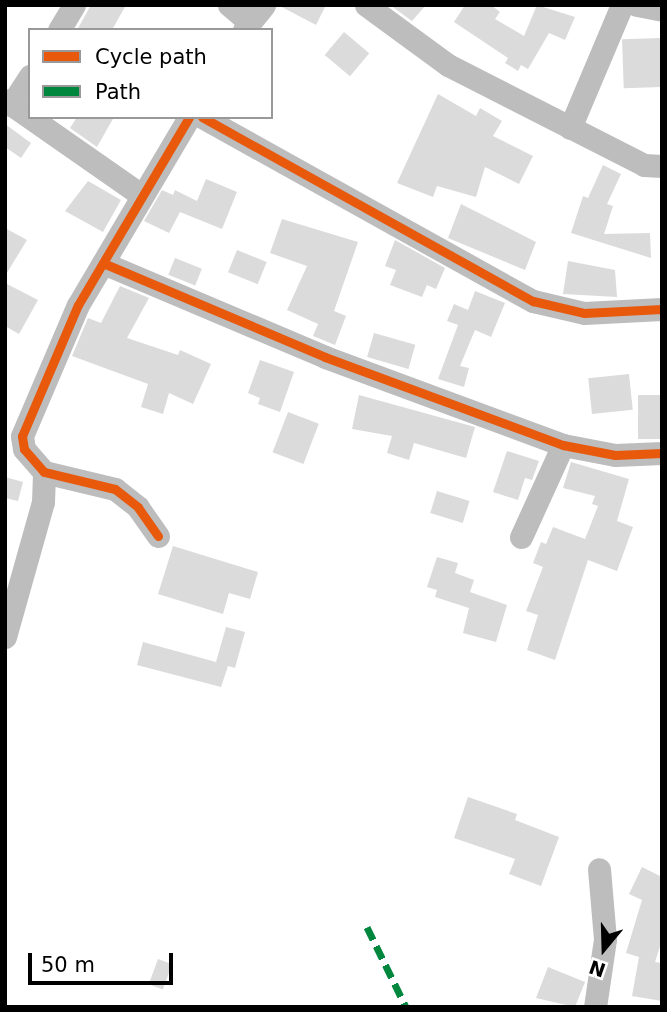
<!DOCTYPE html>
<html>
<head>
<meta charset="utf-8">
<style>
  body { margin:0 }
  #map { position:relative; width:667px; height:1012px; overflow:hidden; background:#fff; font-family:"DejaVu Sans",sans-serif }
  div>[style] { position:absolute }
  .building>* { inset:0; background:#dbdbdb; transform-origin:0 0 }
  .minor>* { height:23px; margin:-11.5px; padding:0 11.5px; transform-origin:11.5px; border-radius:11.5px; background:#bdbdbd }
  .quiet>* { height:7px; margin-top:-3.5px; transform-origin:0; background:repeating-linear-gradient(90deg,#00873e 0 14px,transparent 0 21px) }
  .cycleway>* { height:9px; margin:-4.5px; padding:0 4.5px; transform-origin:4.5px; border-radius:4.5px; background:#e8590c }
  span { translate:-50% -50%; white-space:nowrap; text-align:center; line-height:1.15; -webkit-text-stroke:5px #fff; paint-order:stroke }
  .frame { position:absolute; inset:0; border:7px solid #000; pointer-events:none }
  .legend { position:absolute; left:28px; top:28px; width:245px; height:91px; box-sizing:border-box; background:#fff; border:2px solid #999; margin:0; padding:9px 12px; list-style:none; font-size:21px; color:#000 }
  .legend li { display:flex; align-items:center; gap:14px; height:35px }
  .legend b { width:35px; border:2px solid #999 }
  .north { position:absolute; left:569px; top:914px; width:70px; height:70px; -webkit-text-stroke:5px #fff; paint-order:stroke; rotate:199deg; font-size:19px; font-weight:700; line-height:28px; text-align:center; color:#000 }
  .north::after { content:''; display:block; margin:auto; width:24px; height:32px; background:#000; clip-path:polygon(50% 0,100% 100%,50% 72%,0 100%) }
  .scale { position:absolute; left:28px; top:953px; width:145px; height:32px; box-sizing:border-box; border:4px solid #000; border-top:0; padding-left:9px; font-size:21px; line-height:24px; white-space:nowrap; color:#000; -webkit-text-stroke:5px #fff; paint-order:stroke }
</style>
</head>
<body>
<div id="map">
  <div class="building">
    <i style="clip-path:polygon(91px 5px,126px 5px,112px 30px,77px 30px)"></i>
    <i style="clip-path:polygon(278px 5px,326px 5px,316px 25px)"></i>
    <i style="clip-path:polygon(390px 5px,426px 5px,412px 21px)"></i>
    <i style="clip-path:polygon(465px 5px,491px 5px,500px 12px,495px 19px,524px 36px,537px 5px,575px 17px,565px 40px,549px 33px,528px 69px,521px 65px,518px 71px,505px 63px,508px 58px,454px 22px)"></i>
    <i style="left:344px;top:32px;width:33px;height:30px;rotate:40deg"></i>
    <i style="left:660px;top:38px;width:49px;height:38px;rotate:88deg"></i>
    <i style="clip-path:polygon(438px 94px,476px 116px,480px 108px,502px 121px,493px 136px,533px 156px,519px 184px,485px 167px,476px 197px,437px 186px,433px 197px,397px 183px)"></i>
    <i style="clip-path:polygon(77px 117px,114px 117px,97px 147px,70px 128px)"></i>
    <i style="clip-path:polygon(5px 124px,31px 143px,21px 158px,5px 147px)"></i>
    <i style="clip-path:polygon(603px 165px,621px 174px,607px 204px,613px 206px,604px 234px,650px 233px,651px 258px,571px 233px,583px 196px,588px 198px)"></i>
    <i style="clip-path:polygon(206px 179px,237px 192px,222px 229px,180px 212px,169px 233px,144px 221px,162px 190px,173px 195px,175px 190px,197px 201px)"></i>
    <i style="clip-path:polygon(88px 181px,121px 200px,103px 232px,65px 211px)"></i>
    <i style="clip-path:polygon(461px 204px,536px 242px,525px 270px,448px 238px)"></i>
    <i style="clip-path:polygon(282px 219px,358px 242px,334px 311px,346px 316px,335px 345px,313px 336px,318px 324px,287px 310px,307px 266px,270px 253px)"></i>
    <i style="clip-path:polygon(5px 228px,27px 240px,5px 276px)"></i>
    <i style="clip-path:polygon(395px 240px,445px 268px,436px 289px,427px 285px,422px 297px,390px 285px,396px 270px,385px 266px)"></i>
    <i style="left:237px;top:250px;width:32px;height:24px;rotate:22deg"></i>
    <i style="left:175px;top:258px;width:29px;height:18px;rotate:22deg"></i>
    <i style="clip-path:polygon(568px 261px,615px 270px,617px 297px,563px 294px)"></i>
    <i style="clip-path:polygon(5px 283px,38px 300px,19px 334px,5px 326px)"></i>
    <i style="clip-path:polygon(120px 286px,149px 298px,127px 338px,178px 355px,180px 350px,211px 364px,193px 404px,169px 393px,163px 414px,141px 407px,148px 384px,72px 356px,88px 318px,101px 323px)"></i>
    <i style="clip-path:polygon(475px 291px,505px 303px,491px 337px,475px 330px,460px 366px,469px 368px,464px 387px,438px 379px,458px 325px,447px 321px,454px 304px,468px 310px)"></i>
    <i style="left:374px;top:333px;width:43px;height:25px;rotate:16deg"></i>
    <i style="clip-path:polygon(260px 360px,294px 372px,280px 412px,258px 404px,260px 398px,248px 393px)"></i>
    <i style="left:629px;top:374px;width:36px;height:41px;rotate:84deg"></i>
    <i style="clip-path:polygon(359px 395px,475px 427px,466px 458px,414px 443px,409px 460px,387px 453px,392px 436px,352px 429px)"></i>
    <i style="left:662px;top:395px;width:44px;height:24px;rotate:90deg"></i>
    <i style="left:288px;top:412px;width:33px;height:43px;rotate:21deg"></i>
    <i style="clip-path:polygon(507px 451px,539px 461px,532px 480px,525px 478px,518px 500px,493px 492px)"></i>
    <i style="clip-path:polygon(571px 462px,629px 479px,617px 521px,633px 527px,617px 571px,588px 560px,555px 660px,527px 650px,538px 615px,526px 611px,543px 567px,533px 563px,541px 542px,546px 544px,553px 527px,585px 539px,598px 506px,592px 504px,595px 496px,563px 488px)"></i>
    <i style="clip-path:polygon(5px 477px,23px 482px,18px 501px,5px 498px)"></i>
    <i style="left:437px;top:491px;width:34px;height:23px;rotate:17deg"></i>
    <i style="clip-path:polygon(173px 546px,258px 572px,250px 599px,229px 593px,223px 614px,158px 594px)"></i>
    <i style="clip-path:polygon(437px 557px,458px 563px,455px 573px,474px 580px,470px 592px,507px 605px,496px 642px,463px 633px,469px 608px,435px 597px,437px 590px,427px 587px)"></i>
    <i style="clip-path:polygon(226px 627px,245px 632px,235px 668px,228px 666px,221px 687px,137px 665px,143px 642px,216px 662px)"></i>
    <i style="clip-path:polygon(468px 797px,517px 814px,515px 820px,559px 837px,541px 886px,509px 874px,515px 859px,454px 838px)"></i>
    <i style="clip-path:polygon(642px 867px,662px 877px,662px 940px,655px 962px,662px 963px,662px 1001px,632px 996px,639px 957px,626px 953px,642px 900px,629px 894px)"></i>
    <i style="left:158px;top:959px;width:15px;height:27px;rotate:20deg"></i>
    <i style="clip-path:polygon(548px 967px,585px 982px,575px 1007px,536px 998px)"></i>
  </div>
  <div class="minor">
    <i style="left:229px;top:5px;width:26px;rotate:40deg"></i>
    <i style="left:366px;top:5px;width:102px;rotate:36.2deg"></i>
    <i style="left:448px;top:65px;width:220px;rotate:27deg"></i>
    <i style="left:644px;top:165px;width:18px;rotate:3deg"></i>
    <i style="left:637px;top:5px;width:25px;rotate:11deg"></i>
    <i style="left:59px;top:30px;width:29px;rotate:-59deg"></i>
    <i style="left:244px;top:30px;width:32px;rotate:-51deg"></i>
    <i style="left:5px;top:100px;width:166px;rotate:34.9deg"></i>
    <i style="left:11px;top:105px;width:35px;rotate:-57deg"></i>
    <i style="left:202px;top:117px;width:379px;rotate:29.1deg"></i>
    <i style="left:533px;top:301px;width:52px;rotate:13.2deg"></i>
    <i style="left:584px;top:313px;width:78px;rotate:-2.9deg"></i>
    <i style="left:570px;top:128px;width:134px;rotate:-67.1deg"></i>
    <i style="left:103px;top:263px;width:241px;rotate:22.9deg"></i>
    <i style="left:325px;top:357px;width:254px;rotate:20.3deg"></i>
    <i style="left:563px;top:445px;width:53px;rotate:10.9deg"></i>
    <i style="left:615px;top:455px;width:47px;rotate:-2.4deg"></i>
    <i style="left:158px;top:536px;width:35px;rotate:-125deg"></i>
    <i style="left:138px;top:507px;width:29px;rotate:-142deg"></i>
    <i style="left:115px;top:489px;width:73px;rotate:-166.5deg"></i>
    <i style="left:44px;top:472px;width:30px;rotate:-131deg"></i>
    <i style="left:24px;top:449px;width:13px;rotate:-99deg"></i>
    <i style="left:22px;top:436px;width:142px;rotate:-66.9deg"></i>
    <i style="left:78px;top:305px;width:218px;rotate:-59.4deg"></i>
    <i style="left:521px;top:537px;width:101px;rotate:-65.5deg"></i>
    <i style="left:5px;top:637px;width:140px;rotate:-74.3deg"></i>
    <i style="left:43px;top:502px;width:30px;rotate:-88deg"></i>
    <i style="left:595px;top:1007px;width:69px;rotate:-81.6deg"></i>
    <i style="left:605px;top:939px;width:70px;rotate:-94.9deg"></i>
  </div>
  <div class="quiet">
    <i style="left:367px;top:927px;width:89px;rotate:64deg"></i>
  </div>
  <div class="cycleway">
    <i style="left:202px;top:117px;width:379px;rotate:29.1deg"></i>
    <i style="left:533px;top:301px;width:52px;rotate:13.2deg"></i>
    <i style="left:584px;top:313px;width:78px;rotate:-2.9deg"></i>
    <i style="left:103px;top:263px;width:241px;rotate:22.9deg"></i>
    <i style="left:325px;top:357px;width:254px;rotate:20.3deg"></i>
    <i style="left:563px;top:445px;width:53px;rotate:10.9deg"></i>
    <i style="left:615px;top:455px;width:47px;rotate:-2.4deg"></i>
    <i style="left:158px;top:536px;width:35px;rotate:-125deg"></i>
    <i style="left:138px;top:507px;width:29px;rotate:-142deg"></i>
    <i style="left:115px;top:489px;width:73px;rotate:-166.5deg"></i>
    <i style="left:44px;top:472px;width:30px;rotate:-131deg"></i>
    <i style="left:24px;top:449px;width:13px;rotate:-99deg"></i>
    <i style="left:22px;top:436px;width:142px;rotate:-66.9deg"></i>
    <i style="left:78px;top:305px;width:218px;rotate:-59.4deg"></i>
  </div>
  <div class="frame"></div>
  <ul class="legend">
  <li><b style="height:9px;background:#e8590c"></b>Cycle path</li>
  <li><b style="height:9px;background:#00873e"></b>Path</li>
  </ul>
  <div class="north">N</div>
  <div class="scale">50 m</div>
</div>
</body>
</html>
